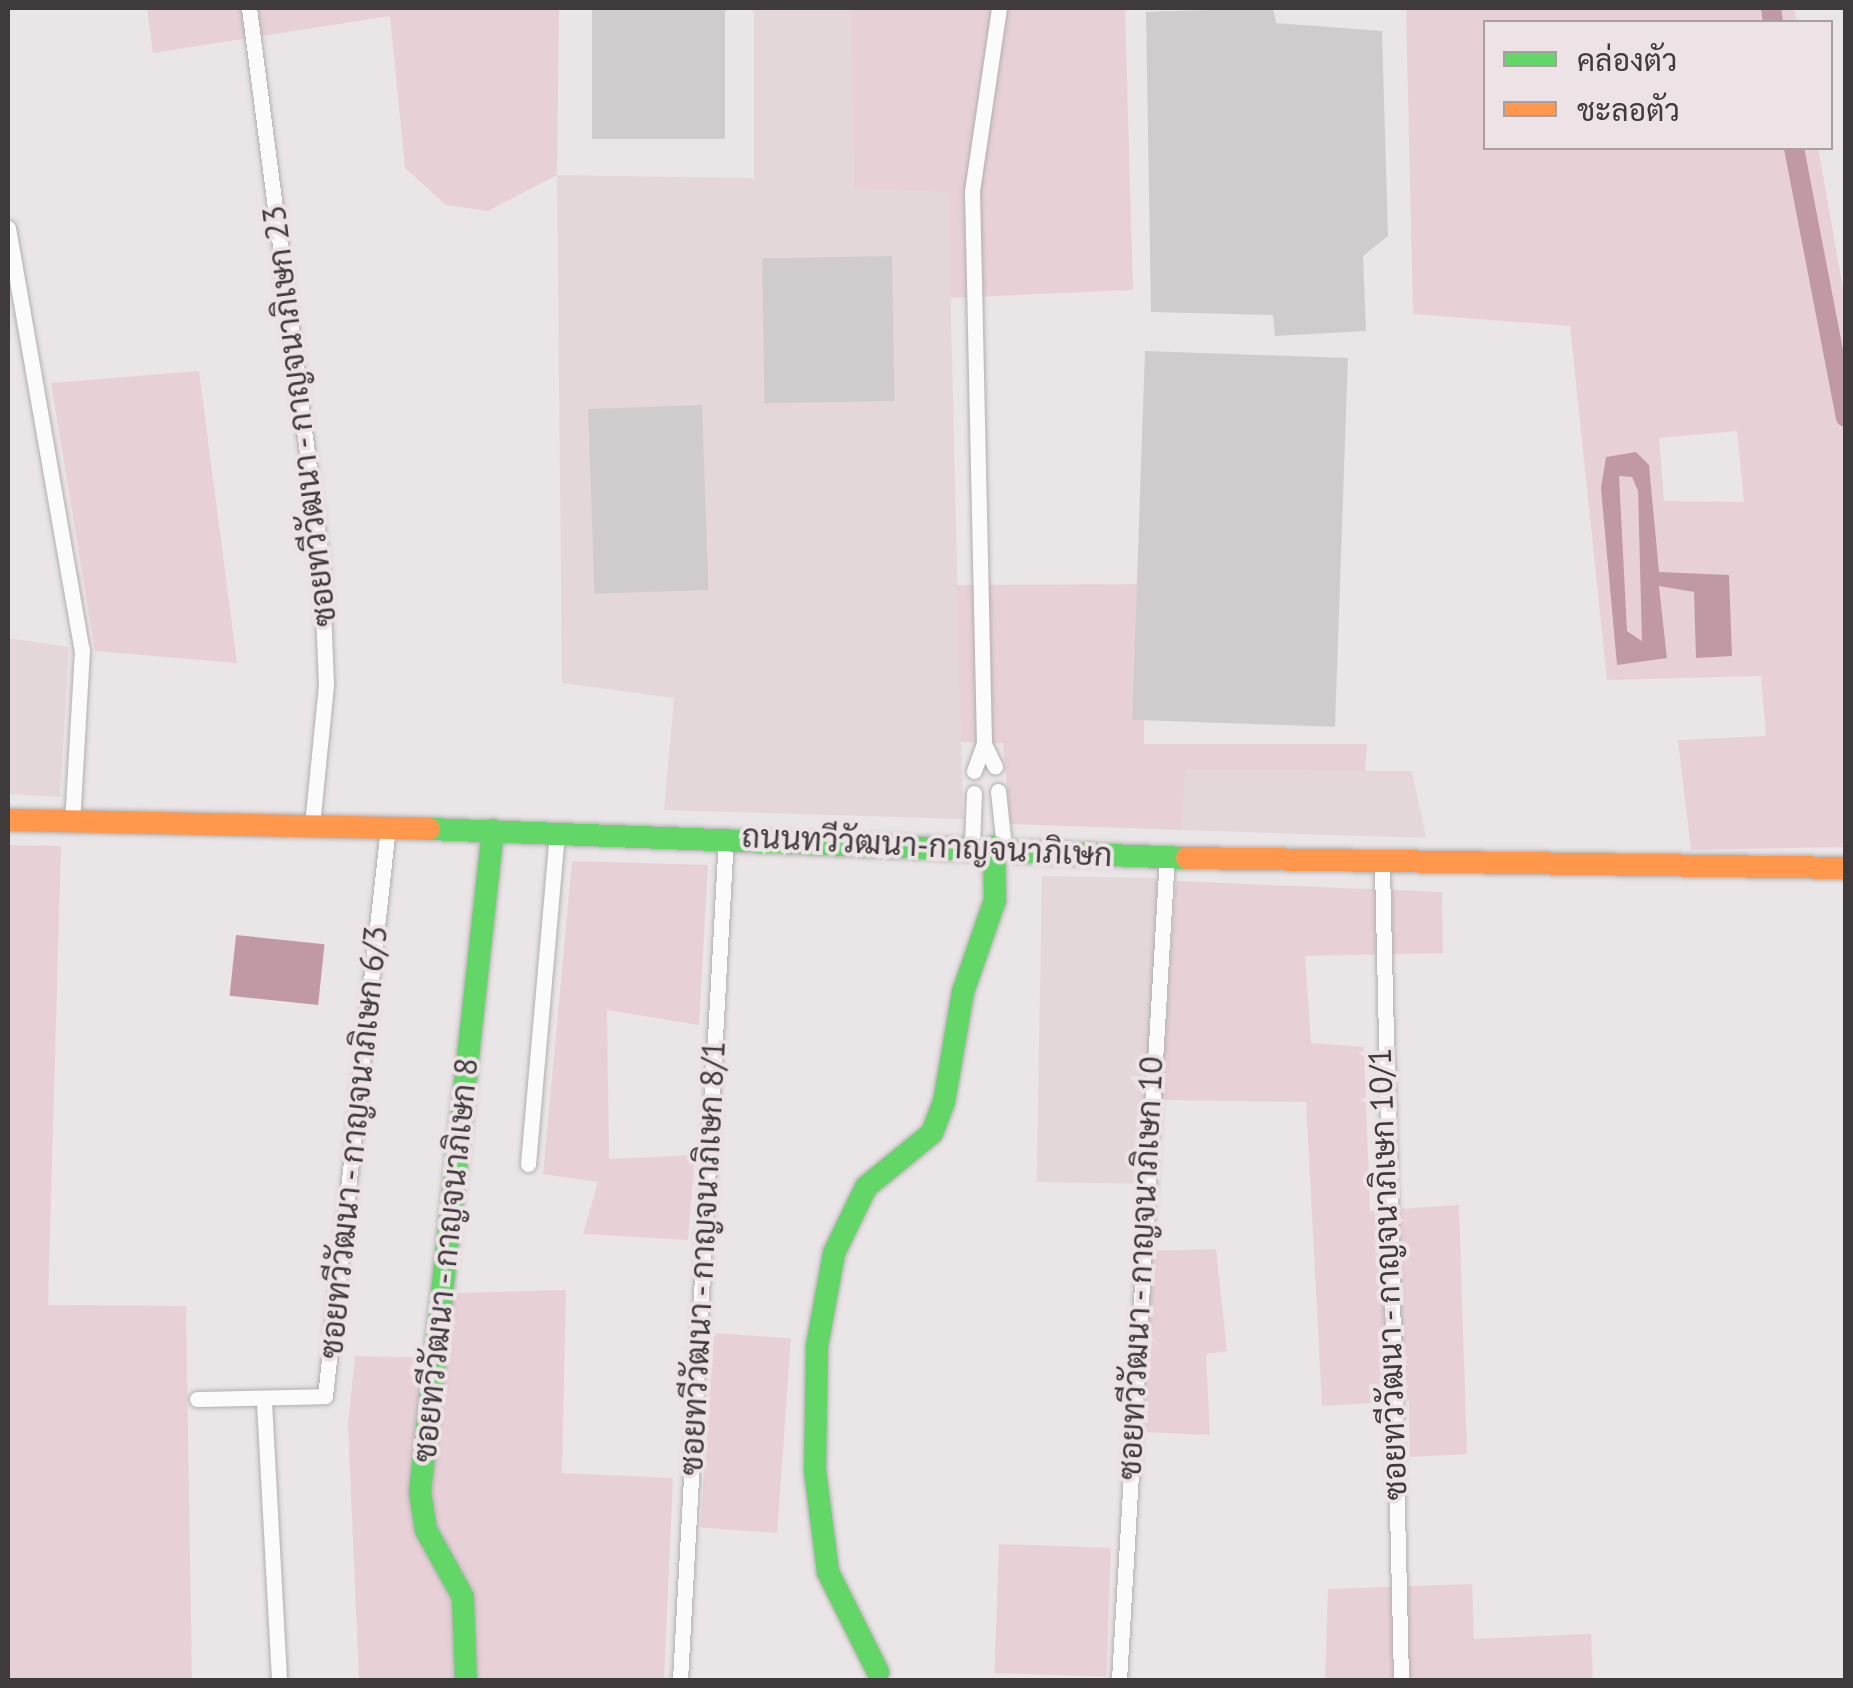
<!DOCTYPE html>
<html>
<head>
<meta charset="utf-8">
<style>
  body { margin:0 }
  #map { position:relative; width:1853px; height:1688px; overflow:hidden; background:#eae5e6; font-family:"PT Sans",Sarabun,sans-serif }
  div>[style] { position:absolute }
  .built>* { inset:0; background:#e4d7da; transform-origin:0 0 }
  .green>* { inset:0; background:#e7d1d7; transform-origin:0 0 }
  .water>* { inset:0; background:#c099a5; transform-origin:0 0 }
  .canal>* { height:20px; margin:-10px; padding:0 10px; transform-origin:10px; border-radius:10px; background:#c099a5 }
  .building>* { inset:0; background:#d0cccd; transform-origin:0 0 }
  .roads { filter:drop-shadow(0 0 2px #b2afb0) drop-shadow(0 0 2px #b2afb0) }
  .street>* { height:15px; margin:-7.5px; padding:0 7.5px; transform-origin:7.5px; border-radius:7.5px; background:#fcfbfb }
  .fast>* { height:22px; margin:-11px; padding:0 11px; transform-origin:11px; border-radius:11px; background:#63d668 }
  .slow>* { height:22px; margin:-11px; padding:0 11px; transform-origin:11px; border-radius:11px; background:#ff974d }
  span { translate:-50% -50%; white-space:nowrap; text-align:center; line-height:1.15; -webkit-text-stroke:8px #ede2e5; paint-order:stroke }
  .street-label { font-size:32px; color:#3f3b3c }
  .frame { position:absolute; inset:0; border:10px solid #3f3b3c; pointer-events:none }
  .legend { position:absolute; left:1483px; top:20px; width:350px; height:130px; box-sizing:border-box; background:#ede2e5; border:2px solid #a79fa1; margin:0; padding:12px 18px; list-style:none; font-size:30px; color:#3f3b3c }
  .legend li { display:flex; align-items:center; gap:20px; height:50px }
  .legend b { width:50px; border:2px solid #a79fa1 }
</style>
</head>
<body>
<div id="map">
  <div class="built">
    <i style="clip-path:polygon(754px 8px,850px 8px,854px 187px,948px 191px,963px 819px,664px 810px,674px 698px,562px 683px,557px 175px,754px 178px)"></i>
    <i style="clip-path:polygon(8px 638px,69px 647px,60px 797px,8px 794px)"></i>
    <i style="clip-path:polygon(1184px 770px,1412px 771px,1426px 838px,1182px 830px)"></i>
    <i style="left:1042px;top:876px;width:115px;height:306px;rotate:1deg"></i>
  </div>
  <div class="green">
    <i style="clip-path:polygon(147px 8px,559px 8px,557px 175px,488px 211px,446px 205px,405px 168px,390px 16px,153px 53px)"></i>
    <i style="clip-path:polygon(850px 8px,1125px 8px,1133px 290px,950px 298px,948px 192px,854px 188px)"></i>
    <i style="clip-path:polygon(evenodd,1406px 8px,1794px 8px,1797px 22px,1486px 22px,1486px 148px,1818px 148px,1846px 305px,1845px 847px,1691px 850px,1678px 740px,1766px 736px,1761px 676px,1607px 680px,1570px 326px,1413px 314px,1406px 8px,1737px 431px,1744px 502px,1664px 501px,1659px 438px,1737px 431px,1406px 8px,1606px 457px,1649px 466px,1658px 573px,1728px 576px,1732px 656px,1694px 592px,1659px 586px,1667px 657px,1617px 664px,1606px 457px)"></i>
    <i style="clip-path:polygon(199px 371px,237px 663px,95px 651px,51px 383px)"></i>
    <i style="clip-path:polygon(1618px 476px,1632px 477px,1638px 491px,1643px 641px,1627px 631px)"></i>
    <i style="clip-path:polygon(1145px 584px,1144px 744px,1367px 744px,1365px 771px,1185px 770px,1182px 830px,1010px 824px,1003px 743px,961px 742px,956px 585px)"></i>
    <i style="clip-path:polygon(8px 845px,61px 846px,48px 1305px,186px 1306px,192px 1680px,8px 1680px)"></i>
    <i style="clip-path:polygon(572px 861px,708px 865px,699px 1025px,607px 1010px,609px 1159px,695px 1155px,688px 1240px,583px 1234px,598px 1182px,543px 1174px)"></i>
    <i style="clip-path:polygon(1176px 881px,1442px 892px,1443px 953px,1305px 956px,1311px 1043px,1364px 1047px,1370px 1211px,1459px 1205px,1467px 1454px,1410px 1457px,1409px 1401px,1322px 1406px,1306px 1102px,1161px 1100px)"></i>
    <i style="clip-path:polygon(1216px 1249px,1227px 1351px,1206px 1354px,1210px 1435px,1144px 1432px,1144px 1251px)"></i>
    <i style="clip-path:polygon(566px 1290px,562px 1473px,673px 1478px,664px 1680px,359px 1680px,348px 1425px,355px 1356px,446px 1358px,453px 1293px)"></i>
    <i style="left:714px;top:1333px;width:77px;height:195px;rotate:4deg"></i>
    <i style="left:999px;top:1544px;width:112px;height:129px;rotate:2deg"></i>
    <i style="clip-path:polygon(1472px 1584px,1474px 1639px,1591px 1634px,1593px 1680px,1325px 1680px,1328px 1589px)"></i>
  </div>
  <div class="water">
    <i style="clip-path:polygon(evenodd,1636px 452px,1649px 465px,1659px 572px,1729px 575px,1732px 656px,1696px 658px,1694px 592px,1659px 586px,1667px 658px,1617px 665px,1601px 488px,1606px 457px,1636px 452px,1619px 476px,1632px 477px,1638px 491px,1642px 641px,1627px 631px,1619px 476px)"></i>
    <i style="left:236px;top:935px;width:89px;height:61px;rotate:6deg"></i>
  </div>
  <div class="canal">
    <i style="left:1771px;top:8px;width:14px;rotate:82deg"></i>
    <i style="left:1794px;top:148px;width:274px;rotate:79.1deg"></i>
  </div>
  <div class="building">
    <i style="left:592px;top:8px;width:133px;height:131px"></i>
    <i style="clip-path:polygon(1273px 8px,1276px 23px,1382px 31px,1388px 236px,1363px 256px,1366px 331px,1275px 336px,1273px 315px,1151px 312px,1146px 12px)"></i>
    <i style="left:892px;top:256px;width:145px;height:130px;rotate:89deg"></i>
    <i style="left:1145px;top:351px;width:203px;height:369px;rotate:2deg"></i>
    <i style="left:702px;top:405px;width:185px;height:114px;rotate:88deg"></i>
  </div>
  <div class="roads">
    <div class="street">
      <i style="left:249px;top:8px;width:557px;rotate:82.57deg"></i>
      <i style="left:321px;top:560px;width:125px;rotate:87.7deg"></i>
      <i style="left:326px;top:685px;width:141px;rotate:95.7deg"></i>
      <i style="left:8px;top:228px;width:428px;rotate:80.1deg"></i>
      <i style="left:82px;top:650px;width:171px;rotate:93.3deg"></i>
      <i style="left:984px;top:744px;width:25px;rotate:64deg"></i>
      <i style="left:974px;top:771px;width:29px;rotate:-70deg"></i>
      <i style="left:984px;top:744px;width:553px;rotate:-91.24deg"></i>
      <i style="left:972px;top:191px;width:185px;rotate:-81.6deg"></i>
      <i style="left:998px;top:791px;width:56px;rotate:83.9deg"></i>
      <i style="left:972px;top:845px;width:52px;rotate:-87.8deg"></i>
      <i style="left:1382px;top:867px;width:813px;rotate:88.66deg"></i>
      <i style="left:528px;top:1164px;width:334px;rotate:-85deg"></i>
      <i style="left:197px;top:1399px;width:128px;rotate:-1.3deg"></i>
      <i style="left:325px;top:1396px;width:572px;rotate:-83.68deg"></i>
      <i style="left:264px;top:1402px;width:278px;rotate:86.9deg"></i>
      <i style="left:680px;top:1680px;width:845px;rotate:-86.88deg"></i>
      <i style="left:1119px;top:1680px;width:825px;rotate:-86.67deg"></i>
    </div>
    <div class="fast">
      <i style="left:429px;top:829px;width:759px;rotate:2.19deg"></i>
      <i style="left:878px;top:1672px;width:112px;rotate:-116.6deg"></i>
      <i style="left:828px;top:1572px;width:103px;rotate:-97.3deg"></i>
      <i style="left:815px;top:1470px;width:124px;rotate:-89.1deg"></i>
      <i style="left:817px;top:1346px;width:95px;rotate:-79.6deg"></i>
      <i style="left:834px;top:1253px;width:73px;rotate:-64.1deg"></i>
      <i style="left:866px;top:1187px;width:85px;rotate:-39.3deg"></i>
      <i style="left:932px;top:1133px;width:33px;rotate:-69deg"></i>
      <i style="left:944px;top:1102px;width:112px;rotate:-80.2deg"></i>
      <i style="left:963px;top:992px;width:97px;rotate:-70.8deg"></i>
      <i style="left:995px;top:900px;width:53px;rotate:-91.1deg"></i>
      <i style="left:466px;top:1680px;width:83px;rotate:-92.1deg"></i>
      <i style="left:463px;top:1597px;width:77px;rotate:-118.9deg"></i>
      <i style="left:426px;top:1530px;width:38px;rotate:-99deg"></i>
      <i style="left:420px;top:1492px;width:666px;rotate:-83.71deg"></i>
    </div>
    <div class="slow">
      <i style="left:8px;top:820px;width:421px;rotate:1.2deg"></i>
      <i style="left:1187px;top:858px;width:659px;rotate:0.87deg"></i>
    </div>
  </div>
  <div class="street-label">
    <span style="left:299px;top:416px;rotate:-97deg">ซอยทวีวัฒนา - กาญจนาภิเษก 23</span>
    <span style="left:927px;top:845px;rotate:3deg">ถนนทวีวัฒนา-กาญจนาภิเษก</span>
    <span style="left:353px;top:1142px;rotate:-84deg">ซอยทวีวัฒนา - กาญจนาภิเษก 6/3</span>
    <span style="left:702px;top:1258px;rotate:-87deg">ซอยทวีวัฒนา - กาญจนาภิเษก 8/1</span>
    <span style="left:445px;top:1260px;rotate:-84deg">ซอยทวีวัฒนา - กาญจนาภิเษก 8</span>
    <span style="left:1140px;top:1268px;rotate:-87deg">ซอยทวีวัฒนา - กาญจนาภิเษก 10</span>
    <span style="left:1387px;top:1274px;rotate:-92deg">ซอยทวีวัฒนา - กาญจนาภิเษก 10/1</span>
  </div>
  <div class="frame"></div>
  <ul class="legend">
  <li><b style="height:12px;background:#63d668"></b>คล่องตัว</li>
  <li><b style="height:12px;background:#ff974d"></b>ชะลอตัว</li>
  </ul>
</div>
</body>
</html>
